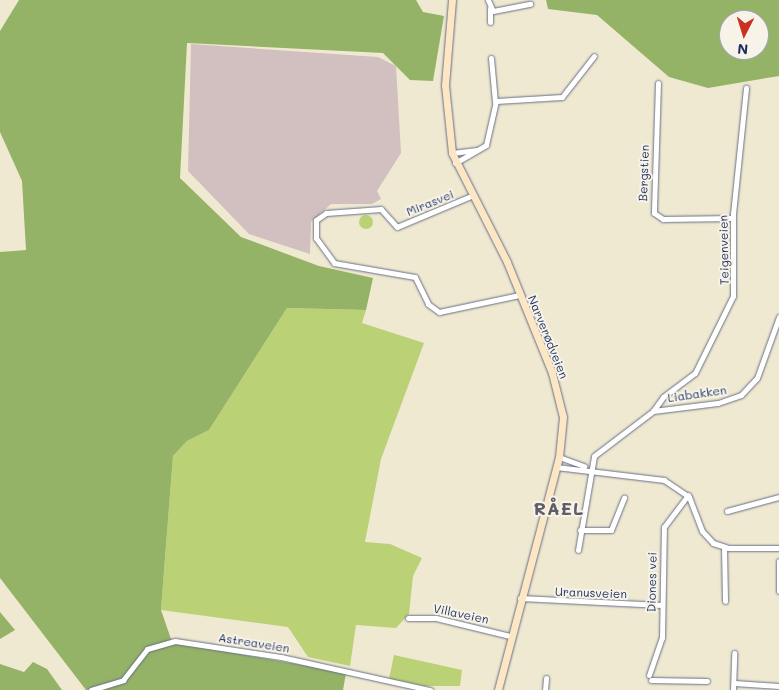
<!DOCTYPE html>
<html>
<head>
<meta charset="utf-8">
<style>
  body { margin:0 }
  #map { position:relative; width:779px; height:690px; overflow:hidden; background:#f0e9d1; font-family:Mali,sans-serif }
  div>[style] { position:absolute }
  .industrial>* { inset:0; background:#d2bfc0 }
  .green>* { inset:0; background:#bbd176 }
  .round { border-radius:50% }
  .forest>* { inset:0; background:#94b367 }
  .roads { filter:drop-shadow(0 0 1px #667086) drop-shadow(0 0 1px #667086) }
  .minor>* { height:5px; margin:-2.5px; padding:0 2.5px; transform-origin:2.5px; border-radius:2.5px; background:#fff }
  .secondary>* { height:7px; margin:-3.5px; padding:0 3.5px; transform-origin:3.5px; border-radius:3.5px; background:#fce6c4 }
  span { translate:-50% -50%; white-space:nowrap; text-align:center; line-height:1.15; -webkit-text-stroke:4px #f7f3e8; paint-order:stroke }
  .street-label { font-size:12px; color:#1b2f5e }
  .district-label { font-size:18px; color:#605d68; font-weight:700; letter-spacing:1px }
  .north { position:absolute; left:719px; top:10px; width:50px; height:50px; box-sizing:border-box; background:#f7f3e8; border:1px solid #9fa5b1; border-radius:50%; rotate:185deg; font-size:14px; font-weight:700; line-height:20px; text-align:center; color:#1b2f5e }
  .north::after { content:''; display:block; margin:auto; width:18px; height:22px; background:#c8321e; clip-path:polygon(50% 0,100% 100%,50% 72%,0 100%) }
</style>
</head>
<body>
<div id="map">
  <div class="industrial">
    <i style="clip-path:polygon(191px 44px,378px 57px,396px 66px,401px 153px,377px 191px,381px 199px,372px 204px,331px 204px,311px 222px,310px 254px,249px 234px,188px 171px)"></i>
  </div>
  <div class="green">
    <i class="round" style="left:359px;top:215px;width:14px;height:14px"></i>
    <i style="clip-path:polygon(287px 308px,366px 310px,362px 323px,424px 343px,381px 459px,365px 542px,390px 544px,422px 558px,413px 576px,409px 614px,396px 628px,356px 625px,350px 666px,308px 657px,288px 627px,161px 610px,173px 456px,187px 441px,209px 430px)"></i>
    <i style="clip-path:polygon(394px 655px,462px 670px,460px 686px,423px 686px,389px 679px)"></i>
  </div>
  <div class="forest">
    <i style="clip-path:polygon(19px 0,416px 0,423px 12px,444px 16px,433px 81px,410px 80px,383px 53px,187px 43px,180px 178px,241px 237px,319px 266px,373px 278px,366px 310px,287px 308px,209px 430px,187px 441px,173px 456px,161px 610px,172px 642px,346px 673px,343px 690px,86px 690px,0 578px,0 252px,26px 250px,22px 181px,0 132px,0 31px)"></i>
    <i style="clip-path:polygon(evenodd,546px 0,779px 0,779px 76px,708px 88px,669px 77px,597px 15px,548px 9px,546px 0,729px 20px,759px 20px,759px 50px,729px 50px,729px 20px)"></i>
    <i style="clip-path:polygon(0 612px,15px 630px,0 639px)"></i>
    <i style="clip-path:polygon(33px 662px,47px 669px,62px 690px,0 690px,0 664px,24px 672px)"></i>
  </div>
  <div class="roads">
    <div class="minor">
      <i style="left:488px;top:0;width:12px;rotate:66deg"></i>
      <i style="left:493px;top:11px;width:38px;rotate:-11deg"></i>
      <i style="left:490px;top:22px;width:14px;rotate:-90deg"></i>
      <i style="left:491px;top:58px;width:44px;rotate:84.8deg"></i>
      <i style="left:658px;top:83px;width:130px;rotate:91.8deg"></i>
      <i style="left:654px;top:213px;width:11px;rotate:34deg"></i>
      <i style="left:663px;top:219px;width:70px;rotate:-0.8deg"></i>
      <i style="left:452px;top:153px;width:25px;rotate:-7deg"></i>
      <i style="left:455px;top:163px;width:36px;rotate:-30deg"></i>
      <i style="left:486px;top:145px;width:45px;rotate:-77.2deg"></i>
      <i style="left:496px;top:101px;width:66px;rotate:-3.5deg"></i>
      <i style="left:562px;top:97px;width:52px;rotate:-52deg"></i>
      <i style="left:471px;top:196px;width:80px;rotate:157.3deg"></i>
      <i style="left:397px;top:227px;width:24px;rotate:-132deg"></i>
      <i style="left:381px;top:209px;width:55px;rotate:175.8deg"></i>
      <i style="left:326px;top:213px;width:12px;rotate:145deg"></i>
      <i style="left:316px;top:220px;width:18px;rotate:90deg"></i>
      <i style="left:316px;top:238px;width:31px;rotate:54deg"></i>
      <i style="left:334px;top:263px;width:82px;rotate:9.8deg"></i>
      <i style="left:415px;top:277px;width:30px;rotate:64deg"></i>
      <i style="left:428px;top:304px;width:14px;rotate:36deg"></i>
      <i style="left:439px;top:312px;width:82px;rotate:-12deg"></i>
      <i style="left:653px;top:411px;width:17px;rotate:-54deg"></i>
      <i style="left:663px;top:397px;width:40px;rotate:-37deg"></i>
      <i style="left:695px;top:373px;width:86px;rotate:-63.7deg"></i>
      <i style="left:733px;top:296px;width:82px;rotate:-90deg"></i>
      <i style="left:733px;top:214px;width:127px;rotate:-84.1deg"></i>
      <i style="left:559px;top:457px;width:27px;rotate:20deg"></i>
      <i style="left:556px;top:467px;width:109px;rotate:6.9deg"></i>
      <i style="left:664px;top:480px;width:30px;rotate:34deg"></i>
      <i style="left:689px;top:497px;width:36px;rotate:69deg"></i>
      <i style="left:702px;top:531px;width:16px;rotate:47deg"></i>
      <i style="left:713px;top:543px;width:16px;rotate:18deg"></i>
      <i style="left:728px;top:548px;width:51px"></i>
      <i style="left:727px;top:511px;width:54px;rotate:-15.1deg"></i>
      <i style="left:580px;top:530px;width:31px"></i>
      <i style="left:611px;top:530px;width:35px;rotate:-68deg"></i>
      <i style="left:724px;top:548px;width:53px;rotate:88.9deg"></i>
      <i style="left:578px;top:550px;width:95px;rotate:-80.3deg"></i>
      <i style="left:594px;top:456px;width:74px;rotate:-37.3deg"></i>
      <i style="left:653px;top:411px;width:65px;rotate:-7deg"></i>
      <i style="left:718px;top:403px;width:24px;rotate:-19deg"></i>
      <i style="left:741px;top:395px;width:23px;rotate:-47deg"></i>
      <i style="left:757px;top:378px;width:65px;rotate:-70.2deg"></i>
      <i style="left:779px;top:561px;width:30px;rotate:90deg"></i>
      <i style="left:520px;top:598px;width:142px;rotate:2.8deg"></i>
      <i style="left:408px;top:618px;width:28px"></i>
      <i style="left:436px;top:618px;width:76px;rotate:13.7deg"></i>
      <i style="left:649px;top:675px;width:39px;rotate:-71deg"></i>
      <i style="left:662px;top:638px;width:111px;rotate:-89deg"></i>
      <i style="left:664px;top:527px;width:40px;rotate:-53deg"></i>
      <i style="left:651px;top:680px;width:56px;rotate:1deg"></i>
      <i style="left:734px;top:683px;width:45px;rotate:3.8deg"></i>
      <i style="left:91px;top:690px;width:34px;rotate:-17deg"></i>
      <i style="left:123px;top:680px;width:39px;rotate:-52deg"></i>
      <i style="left:147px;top:649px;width:29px;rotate:-16deg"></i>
      <i style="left:175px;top:641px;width:107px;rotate:8.6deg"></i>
      <i style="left:281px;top:657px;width:153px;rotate:12.5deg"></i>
      <i style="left:545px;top:690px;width:12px;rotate:-85deg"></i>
      <i style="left:733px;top:690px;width:37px;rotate:-88deg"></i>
    </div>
    <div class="secondary">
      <i style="left:452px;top:0;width:85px;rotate:94.7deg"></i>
      <i style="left:445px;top:85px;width:68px;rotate:84.1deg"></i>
      <i style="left:452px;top:153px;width:122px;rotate:63.2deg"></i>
      <i style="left:507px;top:262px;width:120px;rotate:67.9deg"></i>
      <i style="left:552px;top:373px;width:45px;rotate:76deg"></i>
      <i style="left:563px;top:417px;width:40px;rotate:95.7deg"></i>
      <i style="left:559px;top:457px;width:241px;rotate:104.7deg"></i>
    </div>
  </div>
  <div class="street-label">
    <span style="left:644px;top:173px;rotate:-88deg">Bergstien</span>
    <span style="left:430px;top:203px;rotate:-22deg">Mirasvei</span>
    <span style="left:724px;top:250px;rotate:-91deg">Teigenveien</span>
    <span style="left:548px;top:337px;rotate:68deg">Narverødveien</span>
    <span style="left:697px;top:394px;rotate:-8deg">Liabakken</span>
    <span style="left:652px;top:582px;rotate:-89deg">Diones vei</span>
    <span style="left:591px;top:593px;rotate:2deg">Uranusveien</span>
    <span style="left:461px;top:614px;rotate:12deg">Villaveien</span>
    <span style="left:254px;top:643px;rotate:9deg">Astreaveien</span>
  </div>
  <div class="district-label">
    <span style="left:559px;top:508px">RÅEL</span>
  </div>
  <div class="north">N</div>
</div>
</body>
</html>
